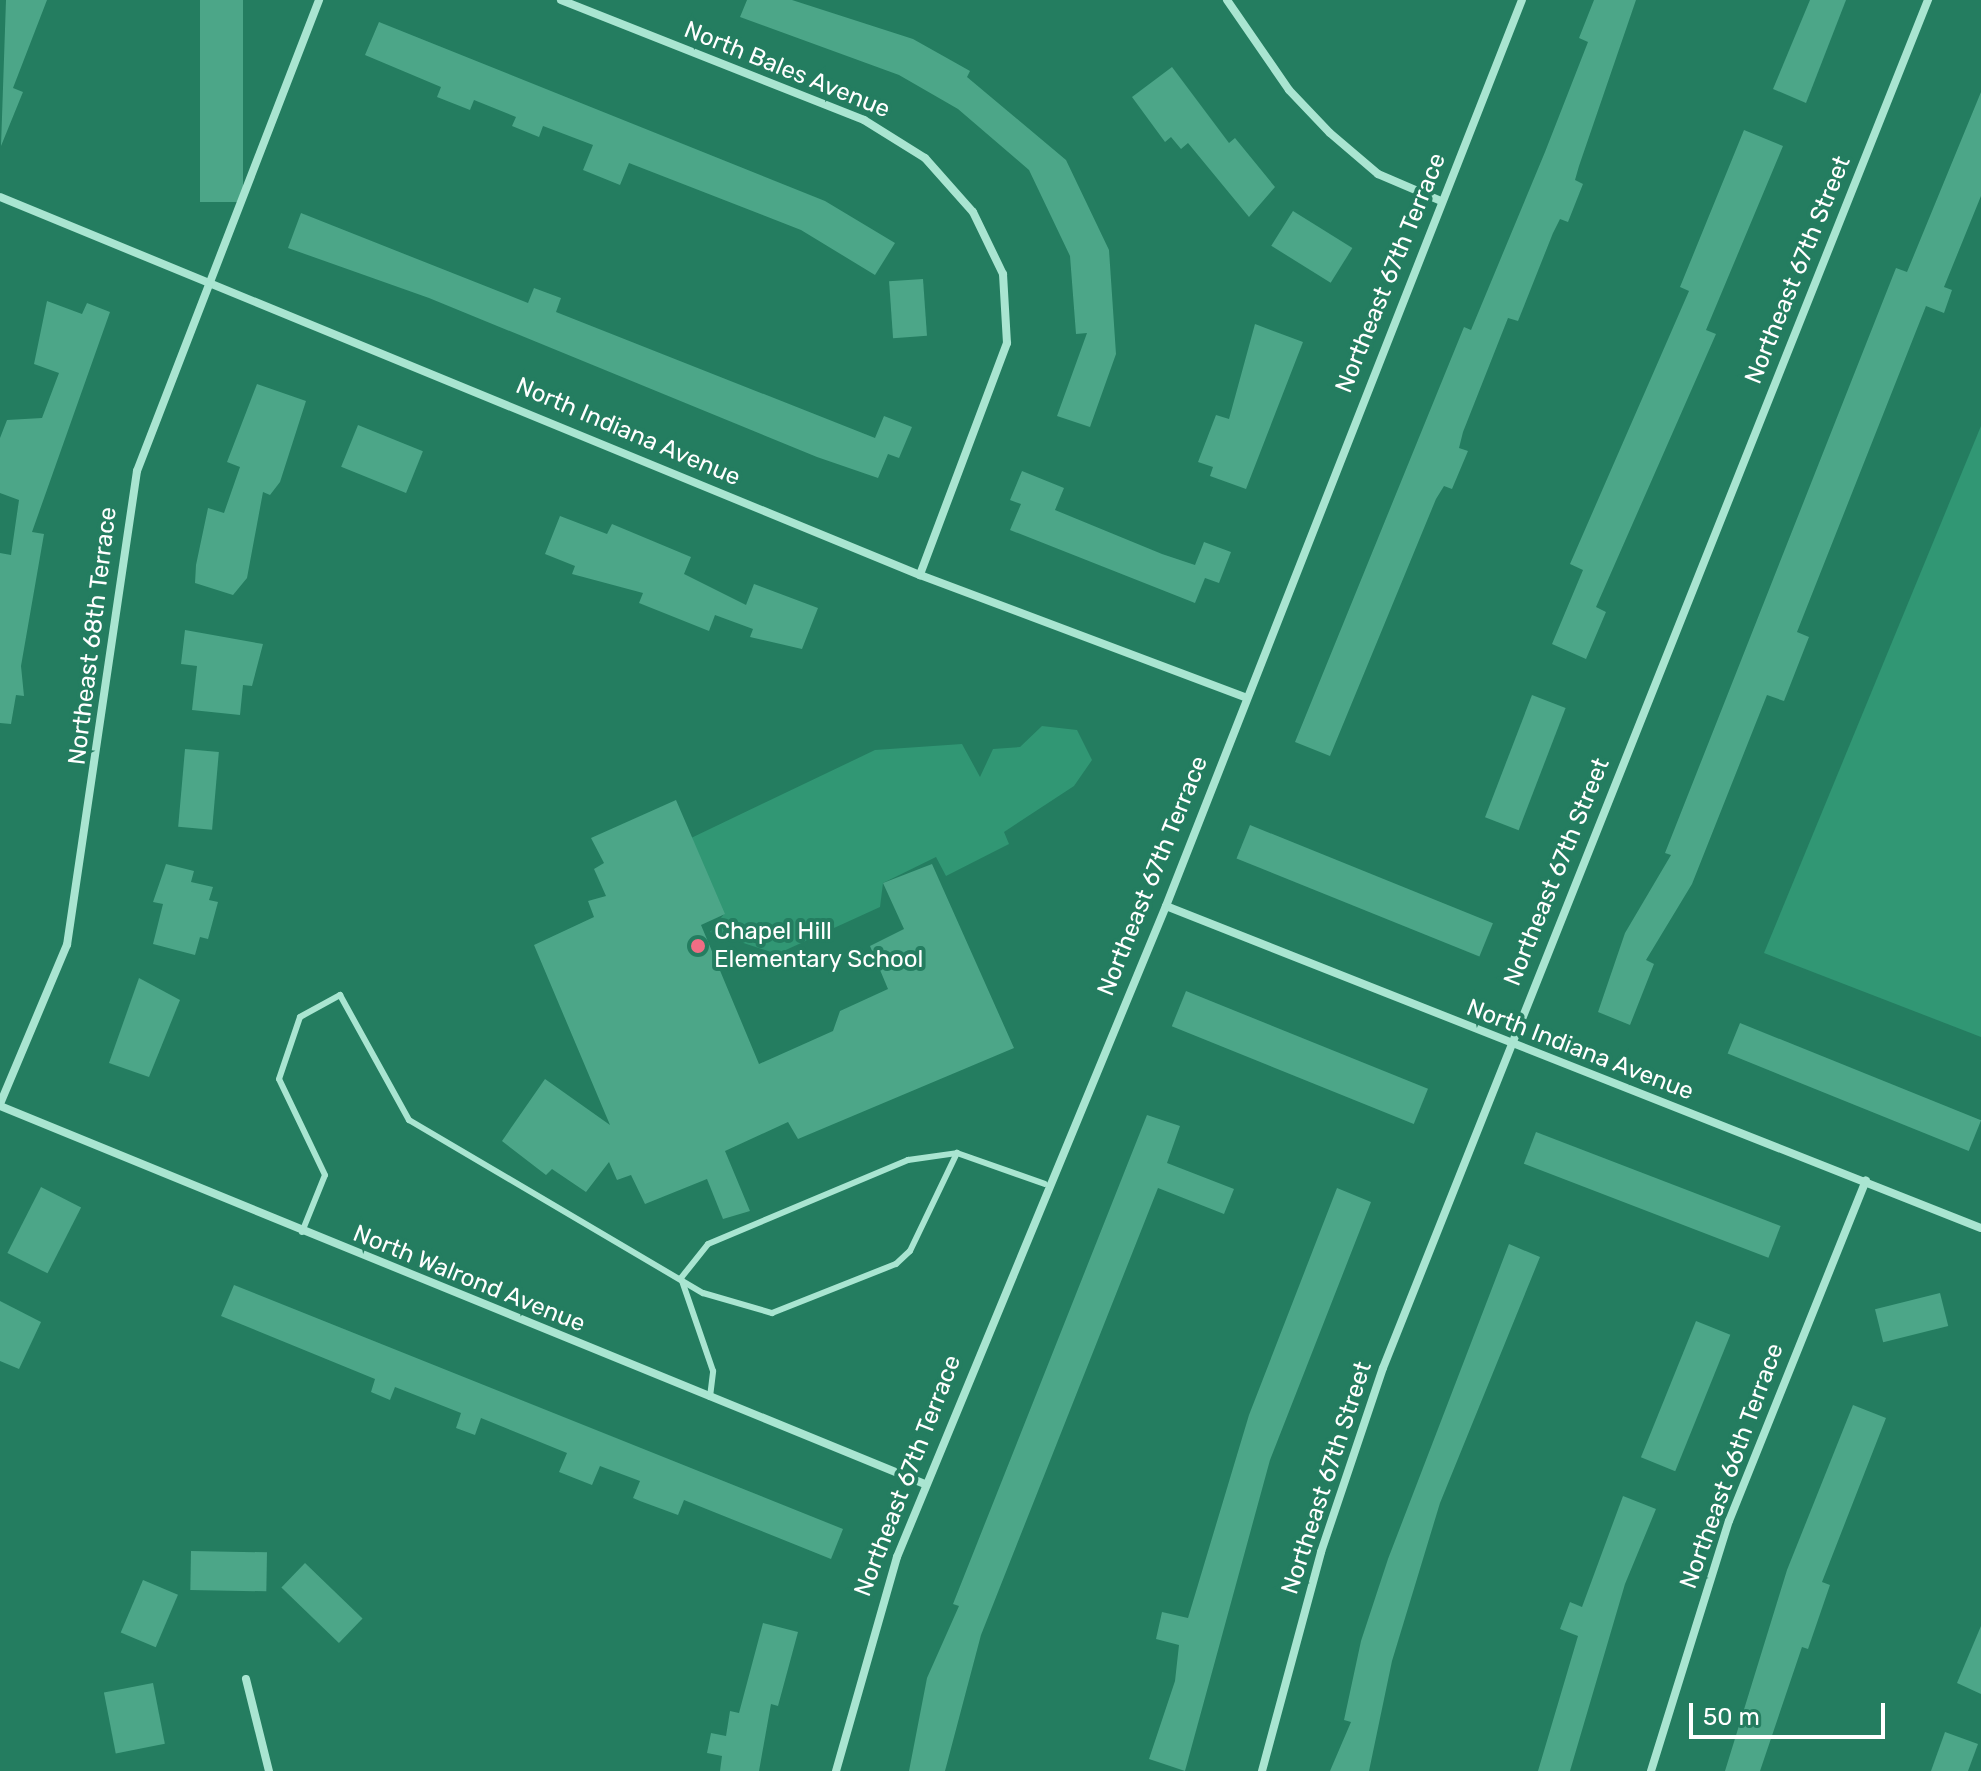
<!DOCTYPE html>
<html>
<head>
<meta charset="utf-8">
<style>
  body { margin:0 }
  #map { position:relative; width:1981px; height:1771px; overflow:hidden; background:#247d60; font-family:Rubik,sans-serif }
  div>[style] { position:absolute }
  .green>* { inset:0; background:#319774 }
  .building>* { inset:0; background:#4ca688; transform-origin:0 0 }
  .service>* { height:6px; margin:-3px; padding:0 3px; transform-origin:3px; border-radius:3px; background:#a9e5d1 }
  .minor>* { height:8px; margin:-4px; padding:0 4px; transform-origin:4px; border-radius:4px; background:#a9e5d1 }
  .dots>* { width:22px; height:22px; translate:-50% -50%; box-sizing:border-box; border:4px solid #247d60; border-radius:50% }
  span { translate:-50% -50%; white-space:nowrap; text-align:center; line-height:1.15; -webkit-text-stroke:8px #247d60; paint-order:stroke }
  .street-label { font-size:24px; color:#fff }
  .poi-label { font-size:24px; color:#fff }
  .left { translate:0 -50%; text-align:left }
  .scale { position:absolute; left:1689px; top:1703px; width:196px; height:36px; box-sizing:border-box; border:4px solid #fff; border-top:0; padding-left:10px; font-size:24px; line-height:28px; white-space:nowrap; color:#fff; -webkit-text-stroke:6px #247d60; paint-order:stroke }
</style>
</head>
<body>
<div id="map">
  <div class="green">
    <i style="clip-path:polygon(1981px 426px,1981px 1037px,1764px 953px)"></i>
    <i style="clip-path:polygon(1042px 726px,1077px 730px,1092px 760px,1074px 786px,1004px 832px,1009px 844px,946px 876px,936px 857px,883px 883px,880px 907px,777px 954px,710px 932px,724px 914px,689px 839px,875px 750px,962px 744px,980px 777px,993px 749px,1020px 747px)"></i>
  </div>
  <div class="building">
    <i style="clip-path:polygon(6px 0,47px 0,13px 88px,23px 92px,1px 146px)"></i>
    <i style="left:200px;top:0;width:43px;height:202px"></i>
    <i style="clip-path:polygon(747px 0,792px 0,913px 39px,970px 71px,967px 77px,1066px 160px,1109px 250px,1116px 354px,1090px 427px,1057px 416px,1087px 333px,1076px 334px,1070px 256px,1029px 170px,958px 109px,899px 75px,740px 17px)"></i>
    <i style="clip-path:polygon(1594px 0,1636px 0,1579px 166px,1575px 180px,1583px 184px,1568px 222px,1560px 219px,1553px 233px,1518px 321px,1508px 318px,1463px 432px,1459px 448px,1468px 451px,1452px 489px,1444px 486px,1436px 499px,1330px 756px,1295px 742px,1464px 327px,1471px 330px,1545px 152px,1588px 42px,1579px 38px)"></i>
    <i style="clip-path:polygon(1810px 0,1846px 0,1806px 103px,1773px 89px)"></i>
    <i style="clip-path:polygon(379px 22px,825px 201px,895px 243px,875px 275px,801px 230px,629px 163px,620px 185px,583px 170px,593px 145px,543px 126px,539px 137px,512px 126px,516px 117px,474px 100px,470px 110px,437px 97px,441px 87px,365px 55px)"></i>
    <i style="clip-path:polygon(1172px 67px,1229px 143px,1235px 138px,1275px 187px,1249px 217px,1188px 143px,1181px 149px,1171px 137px,1165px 142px,1132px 97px)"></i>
    <i style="clip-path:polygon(1981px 92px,1981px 196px,1944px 287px,1952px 290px,1944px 313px,1926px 306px,1797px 632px,1809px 637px,1784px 701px,1767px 695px,1692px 884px,1646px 960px,1654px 964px,1630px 1025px,1598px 1012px,1625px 933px,1671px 855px,1665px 853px,1896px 268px,1907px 272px)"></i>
    <i style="clip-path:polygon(1744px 130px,1783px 146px,1706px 330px,1716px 334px,1596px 607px,1606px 612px,1586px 659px,1552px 644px,1583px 570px,1570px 564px,1689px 291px,1680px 287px)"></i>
    <i style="left:1293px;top:211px;width:70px;height:41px;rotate:32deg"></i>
    <i style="clip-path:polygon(301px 213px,528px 303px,534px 288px,561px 298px,556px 312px,875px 438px,884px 416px,912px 427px,899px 458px,888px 454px,878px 478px,817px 457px,429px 298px,288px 248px)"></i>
    <i style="left:923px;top:279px;width:57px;height:34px;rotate:86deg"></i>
    <i style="clip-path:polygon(47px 301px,82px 314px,87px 303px,110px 312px,32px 532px,44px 534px,21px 666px,24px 696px,16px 695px,11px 724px,0 723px,0 553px,11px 555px,19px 500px,0 493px,0 438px,7px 420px,42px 418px,59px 373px,34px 364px)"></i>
    <i style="clip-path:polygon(1255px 324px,1303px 342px,1246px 489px,1210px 476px,1213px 467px,1198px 462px,1216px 415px,1229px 419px)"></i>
    <i style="clip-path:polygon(257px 384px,306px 401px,280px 482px,270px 495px,263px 492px,247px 578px,233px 595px,195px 583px,196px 565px,208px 508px,224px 513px,240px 467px,227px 462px)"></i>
    <i style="left:358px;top:425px;width:70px;height:45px;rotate:22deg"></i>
    <i style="clip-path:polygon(1022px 471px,1064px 488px,1055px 510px,1162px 554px,1195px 565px,1204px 542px,1231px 552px,1219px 583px,1205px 578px,1195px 603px,1010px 530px,1021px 504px,1010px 500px)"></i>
    <i style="clip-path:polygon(560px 516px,607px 534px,612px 524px,691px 557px,684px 574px,746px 605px,754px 584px,818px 608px,802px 649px,750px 637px,753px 629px,715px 615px,709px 631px,639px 603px,643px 593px,572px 574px,575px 566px,545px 554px)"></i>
    <i style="clip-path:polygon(185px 630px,263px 644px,252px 686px,243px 685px,240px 715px,192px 710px,197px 666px,181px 664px)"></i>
    <i style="left:1532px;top:695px;width:36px;height:131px;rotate:21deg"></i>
    <i style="left:185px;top:749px;width:34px;height:78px;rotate:5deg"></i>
    <i style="clip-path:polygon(676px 800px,725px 914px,701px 925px,759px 1064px,833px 1031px,840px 1011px,888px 989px,870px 946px,904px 929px,883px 883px,932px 864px,1014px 1048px,798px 1139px,788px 1122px,725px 1151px,750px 1211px,723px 1219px,707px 1179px,645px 1204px,631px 1175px,617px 1180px,609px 1162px,586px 1192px,552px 1169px,546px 1175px,502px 1141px,545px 1079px,610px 1125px,534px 945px,594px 917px,588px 901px,606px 896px,594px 869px,604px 863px,591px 838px)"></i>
    <i style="left:1250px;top:825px;width:262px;height:36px;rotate:22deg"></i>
    <i style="clip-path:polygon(166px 864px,194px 871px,191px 882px,213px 887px,209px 900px,218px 902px,208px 939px,200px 937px,195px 955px,153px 944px,163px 904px,153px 902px)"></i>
    <i style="clip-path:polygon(139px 978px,180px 1000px,149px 1077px,109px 1063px)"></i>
    <i style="left:1186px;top:991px;width:261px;height:38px;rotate:22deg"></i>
    <i style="left:1740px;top:1023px;width:260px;height:33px;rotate:22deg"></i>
    <i style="clip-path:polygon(1147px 1115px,1180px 1126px,1167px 1163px,1234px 1189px,1224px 1214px,1158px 1188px,981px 1635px,945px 1771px,909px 1771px,927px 1678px,959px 1606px,953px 1604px)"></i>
    <i style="left:1536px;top:1132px;width:262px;height:34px;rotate:21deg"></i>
    <i style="left:41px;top:1187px;width:45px;height:74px;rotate:27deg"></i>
    <i style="clip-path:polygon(1337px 1188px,1371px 1202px,1270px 1460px,1185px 1771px,1149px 1759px,1175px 1681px,1179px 1645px,1156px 1639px,1162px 1612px,1188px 1618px,1249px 1415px)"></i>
    <i style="clip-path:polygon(1509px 1244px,1540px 1257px,1440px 1503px,1392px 1661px,1369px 1771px,1330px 1771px,1351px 1722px,1344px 1720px,1361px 1641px,1388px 1559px)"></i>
    <i style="clip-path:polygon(234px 1285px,843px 1529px,831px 1559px,684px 1500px,678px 1515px,640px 1501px,633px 1498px,640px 1481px,600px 1466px,592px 1485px,559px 1472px,567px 1453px,481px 1418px,475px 1435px,456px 1428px,461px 1413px,395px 1387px,390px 1400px,371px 1392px,375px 1379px,221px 1316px)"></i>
    <i style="left:1940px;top:1293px;width:34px;height:67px;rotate:76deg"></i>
    <i style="clip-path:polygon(0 1301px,41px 1322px,19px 1369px,0 1361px)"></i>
    <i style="left:1696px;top:1321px;width:37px;height:147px;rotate:22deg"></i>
    <i style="clip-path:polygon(1853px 1405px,1886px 1418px,1822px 1582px,1830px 1585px,1808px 1649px,1802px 1647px,1760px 1771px,1725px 1771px,1787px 1570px)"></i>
    <i style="clip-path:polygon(1623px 1496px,1656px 1509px,1625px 1584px,1570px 1771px,1538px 1771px,1578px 1636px,1560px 1629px,1570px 1602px,1582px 1607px)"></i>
    <i style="left:191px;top:1551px;width:76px;height:39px;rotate:1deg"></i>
    <i style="left:305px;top:1563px;width:80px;height:34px;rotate:44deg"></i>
    <i style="left:143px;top:1580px;width:38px;height:57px;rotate:23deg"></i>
    <i style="clip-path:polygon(763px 1623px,798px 1632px,778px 1706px,771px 1704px,759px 1771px,720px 1771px,722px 1756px,707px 1753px,711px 1733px,726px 1736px,730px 1711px,739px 1713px)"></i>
    <i style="clip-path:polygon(1981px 1626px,1981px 1694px,1957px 1683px)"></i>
    <i style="left:153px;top:1683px;width:62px;height:50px;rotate:79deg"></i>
    <i style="clip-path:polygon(1945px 1732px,1978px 1744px,1968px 1771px,1931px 1771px)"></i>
  </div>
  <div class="service">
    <i style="left:302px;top:1232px;width:61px;rotate:-68deg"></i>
    <i style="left:325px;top:1175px;width:106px;rotate:-115.6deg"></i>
    <i style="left:279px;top:1079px;width:65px;rotate:-71.3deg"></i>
    <i style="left:300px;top:1017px;width:46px;rotate:-28.8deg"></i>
    <i style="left:340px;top:995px;width:143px;rotate:61.1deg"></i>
    <i style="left:409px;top:1120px;width:341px;rotate:30.5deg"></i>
    <i style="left:703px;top:1293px;width:72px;rotate:16.2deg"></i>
    <i style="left:772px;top:1313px;width:133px;rotate:-21.6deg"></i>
    <i style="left:896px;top:1264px;width:19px;rotate:-43deg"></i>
    <i style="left:910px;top:1251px;width:109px;rotate:-64.4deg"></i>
    <i style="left:710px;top:1397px;width:26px;rotate:-83deg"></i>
    <i style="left:713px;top:1371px;width:98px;rotate:-109deg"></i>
    <i style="left:681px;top:1278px;width:43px;rotate:-51.5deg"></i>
    <i style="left:708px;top:1244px;width:217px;rotate:-22.8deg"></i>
    <i style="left:908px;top:1160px;width:49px;rotate:-8.1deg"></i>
    <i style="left:957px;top:1153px;width:93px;rotate:19.4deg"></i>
  </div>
  <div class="minor">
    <i style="left:561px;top:0;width:326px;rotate:21.6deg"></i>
    <i style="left:864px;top:120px;width:72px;rotate:31.9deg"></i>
    <i style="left:925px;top:158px;width:72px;rotate:48.4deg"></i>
    <i style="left:973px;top:212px;width:69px;rotate:64.2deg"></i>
    <i style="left:1003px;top:274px;width:69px;rotate:86.7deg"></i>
    <i style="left:1007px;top:343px;width:248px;rotate:110.6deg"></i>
    <i style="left:1227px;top:0;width:109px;rotate:55.4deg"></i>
    <i style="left:1289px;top:90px;width:59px;rotate:46.4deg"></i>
    <i style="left:1330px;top:133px;width:63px;rotate:40.5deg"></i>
    <i style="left:1378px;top:174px;width:69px;rotate:23.2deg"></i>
    <i style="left:0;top:197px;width:995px;rotate:22.34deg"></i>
    <i style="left:920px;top:575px;width:346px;rotate:20.6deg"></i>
    <i style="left:1166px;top:906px;width:876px;rotate:21.56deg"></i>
    <i style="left:0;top:1104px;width:173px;rotate:-67.2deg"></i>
    <i style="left:67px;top:945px;width:479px;rotate:-81.6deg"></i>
    <i style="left:137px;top:471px;width:505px;rotate:-68.87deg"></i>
    <i style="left:0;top:1106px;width:999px;rotate:22.23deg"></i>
    <i style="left:246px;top:1679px;width:95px;rotate:76deg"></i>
    <i style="left:836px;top:1771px;width:223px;rotate:-74.1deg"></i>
    <i style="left:897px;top:1557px;width:704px;rotate:-67.55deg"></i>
    <i style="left:1166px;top:906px;width:973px;rotate:-68.55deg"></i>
    <i style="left:1262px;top:1771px;width:227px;rotate:-74.9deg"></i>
    <i style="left:1321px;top:1552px;width:194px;rotate:-71.4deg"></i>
    <i style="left:1383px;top:1368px;width:1473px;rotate:-68.28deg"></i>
    <i style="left:1651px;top:1771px;width:262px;rotate:-72.7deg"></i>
    <i style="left:1729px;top:1521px;width:367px;rotate:-68.1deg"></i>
  </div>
  <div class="dots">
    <i style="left:698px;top:946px;background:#f06d84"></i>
  </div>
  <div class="street-label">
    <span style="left:787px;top:70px;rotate:22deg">North Bales Avenue</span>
    <span style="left:1798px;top:270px;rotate:-68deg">Northeast 67th Street</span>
    <span style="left:1391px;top:273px;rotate:-68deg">Northeast 67th Terrace</span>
    <span style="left:628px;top:432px;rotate:23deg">North Indiana Avenue</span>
    <span style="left:93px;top:636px;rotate:-83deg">Northeast 68th Terrace</span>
    <span style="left:1557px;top:872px;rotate:-68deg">Northeast 67th Street</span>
    <span style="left:1153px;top:876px;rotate:-68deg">Northeast 67th Terrace</span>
    <span style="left:1580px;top:1050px;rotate:21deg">North Indiana Avenue</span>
    <span style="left:469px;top:1279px;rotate:22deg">North Walrond Avenue</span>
    <span style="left:1732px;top:1466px;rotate:-70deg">Northeast 66th Terrace</span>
    <span style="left:908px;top:1476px;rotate:-69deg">Northeast 67th Terrace</span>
    <span style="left:1327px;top:1478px;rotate:-72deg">Northeast 67th Street</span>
  </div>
  <div class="poi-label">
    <span class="left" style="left:714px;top:946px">Chapel Hill<br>Elementary School</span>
  </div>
  <div class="scale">50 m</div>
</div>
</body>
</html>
